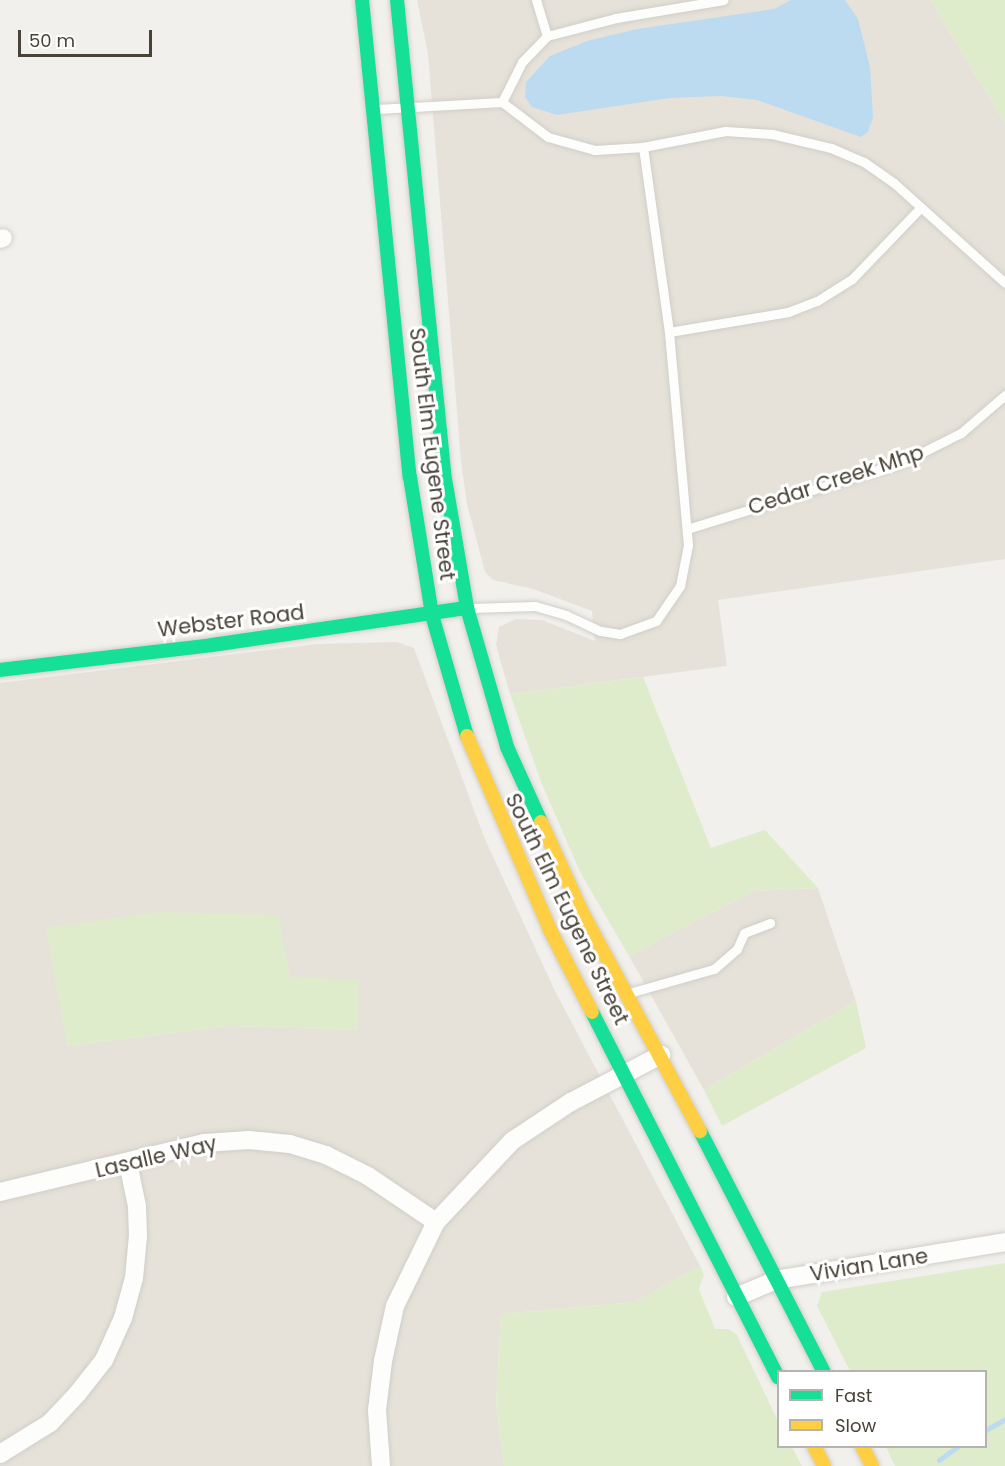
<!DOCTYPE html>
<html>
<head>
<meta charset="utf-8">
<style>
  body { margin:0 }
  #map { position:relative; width:1005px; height:1466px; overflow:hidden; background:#f2f0ec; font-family:Poppins,sans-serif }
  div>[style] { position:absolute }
  .residential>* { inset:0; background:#e6e2d9 }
  .green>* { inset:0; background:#dfeccc }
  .water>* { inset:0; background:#bcdbf0 }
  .stream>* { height:5px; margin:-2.5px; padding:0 2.5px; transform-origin:2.5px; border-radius:2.5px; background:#bcdbf0 }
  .roads { filter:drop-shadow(0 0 2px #d0cec9) drop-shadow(0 0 2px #d0cec9) }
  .lane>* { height:9px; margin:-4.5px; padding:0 4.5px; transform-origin:4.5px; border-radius:4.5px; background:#fdfdfc }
  .street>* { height:18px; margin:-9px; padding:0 9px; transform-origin:9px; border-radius:9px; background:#fdfdfc }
  .fast>* { height:14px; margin:-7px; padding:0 7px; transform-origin:7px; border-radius:7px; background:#16e098 }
  .slow>* { height:14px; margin:-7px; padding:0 7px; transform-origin:7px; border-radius:7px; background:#ffcf43 }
  span { translate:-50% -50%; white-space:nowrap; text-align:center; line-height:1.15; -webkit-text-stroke:6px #fff; paint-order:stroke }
  .street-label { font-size:21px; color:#484237 }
  .legend { position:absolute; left:777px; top:1370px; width:210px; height:78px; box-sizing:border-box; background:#fff; border:2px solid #b6b3af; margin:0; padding:8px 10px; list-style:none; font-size:18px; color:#484237 }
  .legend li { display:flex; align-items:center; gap:12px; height:30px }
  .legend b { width:30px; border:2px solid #b6b3af }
  .scale { position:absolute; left:18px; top:30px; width:134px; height:27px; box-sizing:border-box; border:3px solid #484237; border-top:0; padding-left:8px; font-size:18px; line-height:21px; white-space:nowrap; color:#484237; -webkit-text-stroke:4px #fff; paint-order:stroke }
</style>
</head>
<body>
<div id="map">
  <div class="residential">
    <i style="clip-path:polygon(417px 0,930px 0,1005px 123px,1005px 559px,718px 600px,727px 666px,510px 694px,496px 645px,499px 627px,516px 619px,542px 620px,595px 641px,592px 611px,533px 589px,493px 580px,485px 572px,467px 504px,461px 461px,428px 54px)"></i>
    <i style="clip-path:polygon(evenodd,397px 642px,414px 648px,484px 837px,555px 991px,700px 1266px,635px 1302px,501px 1314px,496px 1404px,504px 1466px,0 1466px,0 683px,318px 644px,397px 642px,290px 977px,358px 1030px,228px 1026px,67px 1046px,290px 977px)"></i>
    <i style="clip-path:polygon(818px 888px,856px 1001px,704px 1090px,629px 956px,753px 891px)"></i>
  </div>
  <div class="green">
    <i style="clip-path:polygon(930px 0,1005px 0,1005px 123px)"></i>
    <i style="clip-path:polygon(643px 677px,711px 848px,765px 830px,818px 888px,753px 891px,629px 956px,580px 872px,541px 782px,510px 694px)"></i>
    <i style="clip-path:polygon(158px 912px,278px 915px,290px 977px,359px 980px,358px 1030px,228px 1026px,67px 1046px,46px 928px)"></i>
    <i style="clip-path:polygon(856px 1001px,866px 1048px,722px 1126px,704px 1090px)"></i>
    <i style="clip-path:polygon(1005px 1263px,1005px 1466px,895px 1466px,886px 1447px,986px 1446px,986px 1372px,850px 1371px,817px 1306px,822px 1292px)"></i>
    <i style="clip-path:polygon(700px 1266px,704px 1275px,699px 1289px,715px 1329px,729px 1329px,737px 1335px,778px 1421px,778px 1446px,792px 1447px,802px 1466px,504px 1466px,496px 1404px,501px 1314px,635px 1302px)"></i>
  </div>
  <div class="water">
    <i style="clip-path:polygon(791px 0,845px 0,858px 19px,870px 67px,873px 117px,868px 132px,861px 137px,757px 100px,721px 96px,670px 98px,557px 115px,532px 107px,525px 97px,526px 82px,550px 56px,587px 41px,637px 29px,774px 9px)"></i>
  </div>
  <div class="stream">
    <i style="left:986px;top:1430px;width:22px;rotate:-30deg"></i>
    <i style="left:939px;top:1460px;width:24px;rotate:-36deg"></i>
  </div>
  <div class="roads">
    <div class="lane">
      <i style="left:536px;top:0;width:38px;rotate:73deg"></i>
      <i style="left:502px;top:102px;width:45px;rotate:-63.4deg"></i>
      <i style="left:522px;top:62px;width:36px;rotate:-46deg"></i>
      <i style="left:547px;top:36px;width:71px;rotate:-14.6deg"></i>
      <i style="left:616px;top:18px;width:109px;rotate:-9.5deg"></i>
      <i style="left:377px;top:109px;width:125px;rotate:-3.2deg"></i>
      <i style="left:502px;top:102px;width:58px;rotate:37.3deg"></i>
      <i style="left:548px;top:137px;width:49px;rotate:15.5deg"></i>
      <i style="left:595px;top:150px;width:48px;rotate:-3.6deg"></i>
      <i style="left:643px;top:147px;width:84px;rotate:-11deg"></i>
      <i style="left:725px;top:131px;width:47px;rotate:3.7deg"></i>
      <i style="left:772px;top:134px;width:61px;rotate:13.3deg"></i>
      <i style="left:831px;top:148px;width:36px;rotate:23deg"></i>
      <i style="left:864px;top:162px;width:37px;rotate:35deg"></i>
      <i style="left:894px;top:183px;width:149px;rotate:42deg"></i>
      <i style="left:669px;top:332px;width:121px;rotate:-9.5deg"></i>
      <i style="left:788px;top:312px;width:31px;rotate:-21deg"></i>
      <i style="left:817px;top:301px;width:41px;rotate:-32.2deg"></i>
      <i style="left:852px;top:279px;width:98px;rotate:-46.2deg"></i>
      <i style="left:687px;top:529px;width:228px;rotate:-17.3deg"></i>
      <i style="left:905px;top:461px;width:63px;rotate:-26.6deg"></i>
      <i style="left:961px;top:433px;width:58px;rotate:-40.8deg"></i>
      <i style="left:471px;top:608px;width:64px;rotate:-1.8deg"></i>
      <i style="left:535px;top:606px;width:32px;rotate:16deg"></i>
      <i style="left:566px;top:615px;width:38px;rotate:25deg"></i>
      <i style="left:601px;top:631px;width:19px;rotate:9deg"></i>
      <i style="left:620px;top:634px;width:38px;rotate:-20deg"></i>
      <i style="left:656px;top:621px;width:42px;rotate:-55.6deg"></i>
      <i style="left:680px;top:586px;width:42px;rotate:-79deg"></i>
      <i style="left:688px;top:545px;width:214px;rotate:-95.1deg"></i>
      <i style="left:669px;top:332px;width:187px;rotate:-98deg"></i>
      <i style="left:629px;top:993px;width:88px;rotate:-15.8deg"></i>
      <i style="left:714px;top:969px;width:30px;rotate:-41deg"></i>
      <i style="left:737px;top:949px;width:17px;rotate:-66deg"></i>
      <i style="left:744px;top:933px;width:28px;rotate:-21deg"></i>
    </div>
    <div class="street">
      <i style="left:0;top:239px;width:3px;rotate:-18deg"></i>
      <i style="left:0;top:1192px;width:210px;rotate:-13.5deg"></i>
      <i style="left:204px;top:1143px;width:45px;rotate:-3.8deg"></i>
      <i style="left:249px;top:1140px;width:41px;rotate:5.6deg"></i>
      <i style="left:290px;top:1144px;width:38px;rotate:17deg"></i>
      <i style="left:326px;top:1155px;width:47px;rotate:26.6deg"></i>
      <i style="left:368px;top:1176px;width:82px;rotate:34.1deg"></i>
      <i style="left:736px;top:1297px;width:43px;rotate:-23deg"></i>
      <i style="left:776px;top:1280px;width:232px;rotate:-9.4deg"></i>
      <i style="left:0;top:1454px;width:59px;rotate:-31.8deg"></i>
      <i style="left:50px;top:1423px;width:41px;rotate:-47deg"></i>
      <i style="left:78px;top:1393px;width:42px;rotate:-51.8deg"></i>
      <i style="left:104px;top:1360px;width:46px;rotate:-65.7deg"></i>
      <i style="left:123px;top:1318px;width:41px;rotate:-74.6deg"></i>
      <i style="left:134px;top:1278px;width:42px;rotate:-84.6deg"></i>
      <i style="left:138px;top:1236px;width:30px;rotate:-92deg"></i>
      <i style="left:137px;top:1206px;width:44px;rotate:-101.8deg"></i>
      <i style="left:381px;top:1466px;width:56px;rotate:-94.1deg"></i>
      <i style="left:377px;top:1410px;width:49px;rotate:-83deg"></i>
      <i style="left:383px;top:1361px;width:56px;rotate:-77.7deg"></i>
      <i style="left:395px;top:1306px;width:93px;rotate:-64deg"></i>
      <i style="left:436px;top:1222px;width:111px;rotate:-46.8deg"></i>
      <i style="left:512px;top:1141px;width:71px;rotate:-33.5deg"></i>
      <i style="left:571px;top:1102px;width:102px;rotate:-27.6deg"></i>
    </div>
    <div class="fast">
      <i style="left:362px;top:0;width:479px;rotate:84.3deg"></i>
      <i style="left:410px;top:477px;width:140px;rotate:80.9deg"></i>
      <i style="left:432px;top:615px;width:126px;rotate:73.9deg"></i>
      <i style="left:397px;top:0;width:475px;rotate:84.3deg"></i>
      <i style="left:444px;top:473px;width:137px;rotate:80.3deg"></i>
      <i style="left:467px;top:608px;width:145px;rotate:73.9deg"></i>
      <i style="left:507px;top:747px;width:82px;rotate:65.6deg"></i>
      <i style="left:0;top:670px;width:213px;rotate:-6.7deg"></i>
      <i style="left:212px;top:645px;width:258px;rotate:-8.3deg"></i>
      <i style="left:592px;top:1012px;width:410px;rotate:63deg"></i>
      <i style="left:700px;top:1131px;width:271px;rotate:62.8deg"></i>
    </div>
    <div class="slow">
      <i style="left:467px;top:736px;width:211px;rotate:66.8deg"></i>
      <i style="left:550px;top:930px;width:92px;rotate:62.9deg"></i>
      <i style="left:541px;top:822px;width:99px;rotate:65.5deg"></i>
      <i style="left:582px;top:912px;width:249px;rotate:61.7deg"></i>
      <i style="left:814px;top:1446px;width:22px;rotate:63deg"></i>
      <i style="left:862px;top:1446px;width:22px;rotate:63deg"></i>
    </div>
  </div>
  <div class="street-label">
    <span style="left:432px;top:454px;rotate:83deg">South Elm Eugene Street</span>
    <span style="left:836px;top:480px;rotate:-18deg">Cedar Creek Mhp</span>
    <span style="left:231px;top:621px;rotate:-7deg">Webster Road</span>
    <span style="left:567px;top:909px;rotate:64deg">South Elm Eugene Street</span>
    <span style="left:156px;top:1157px;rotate:-13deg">Lasalle Way</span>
    <span style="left:869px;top:1265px;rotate:-9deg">Vivian Lane</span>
  </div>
  <ul class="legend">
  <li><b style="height:8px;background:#16e098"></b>Fast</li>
  <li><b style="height:8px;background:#ffcf43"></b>Slow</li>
  </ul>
  <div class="scale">50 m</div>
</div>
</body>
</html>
